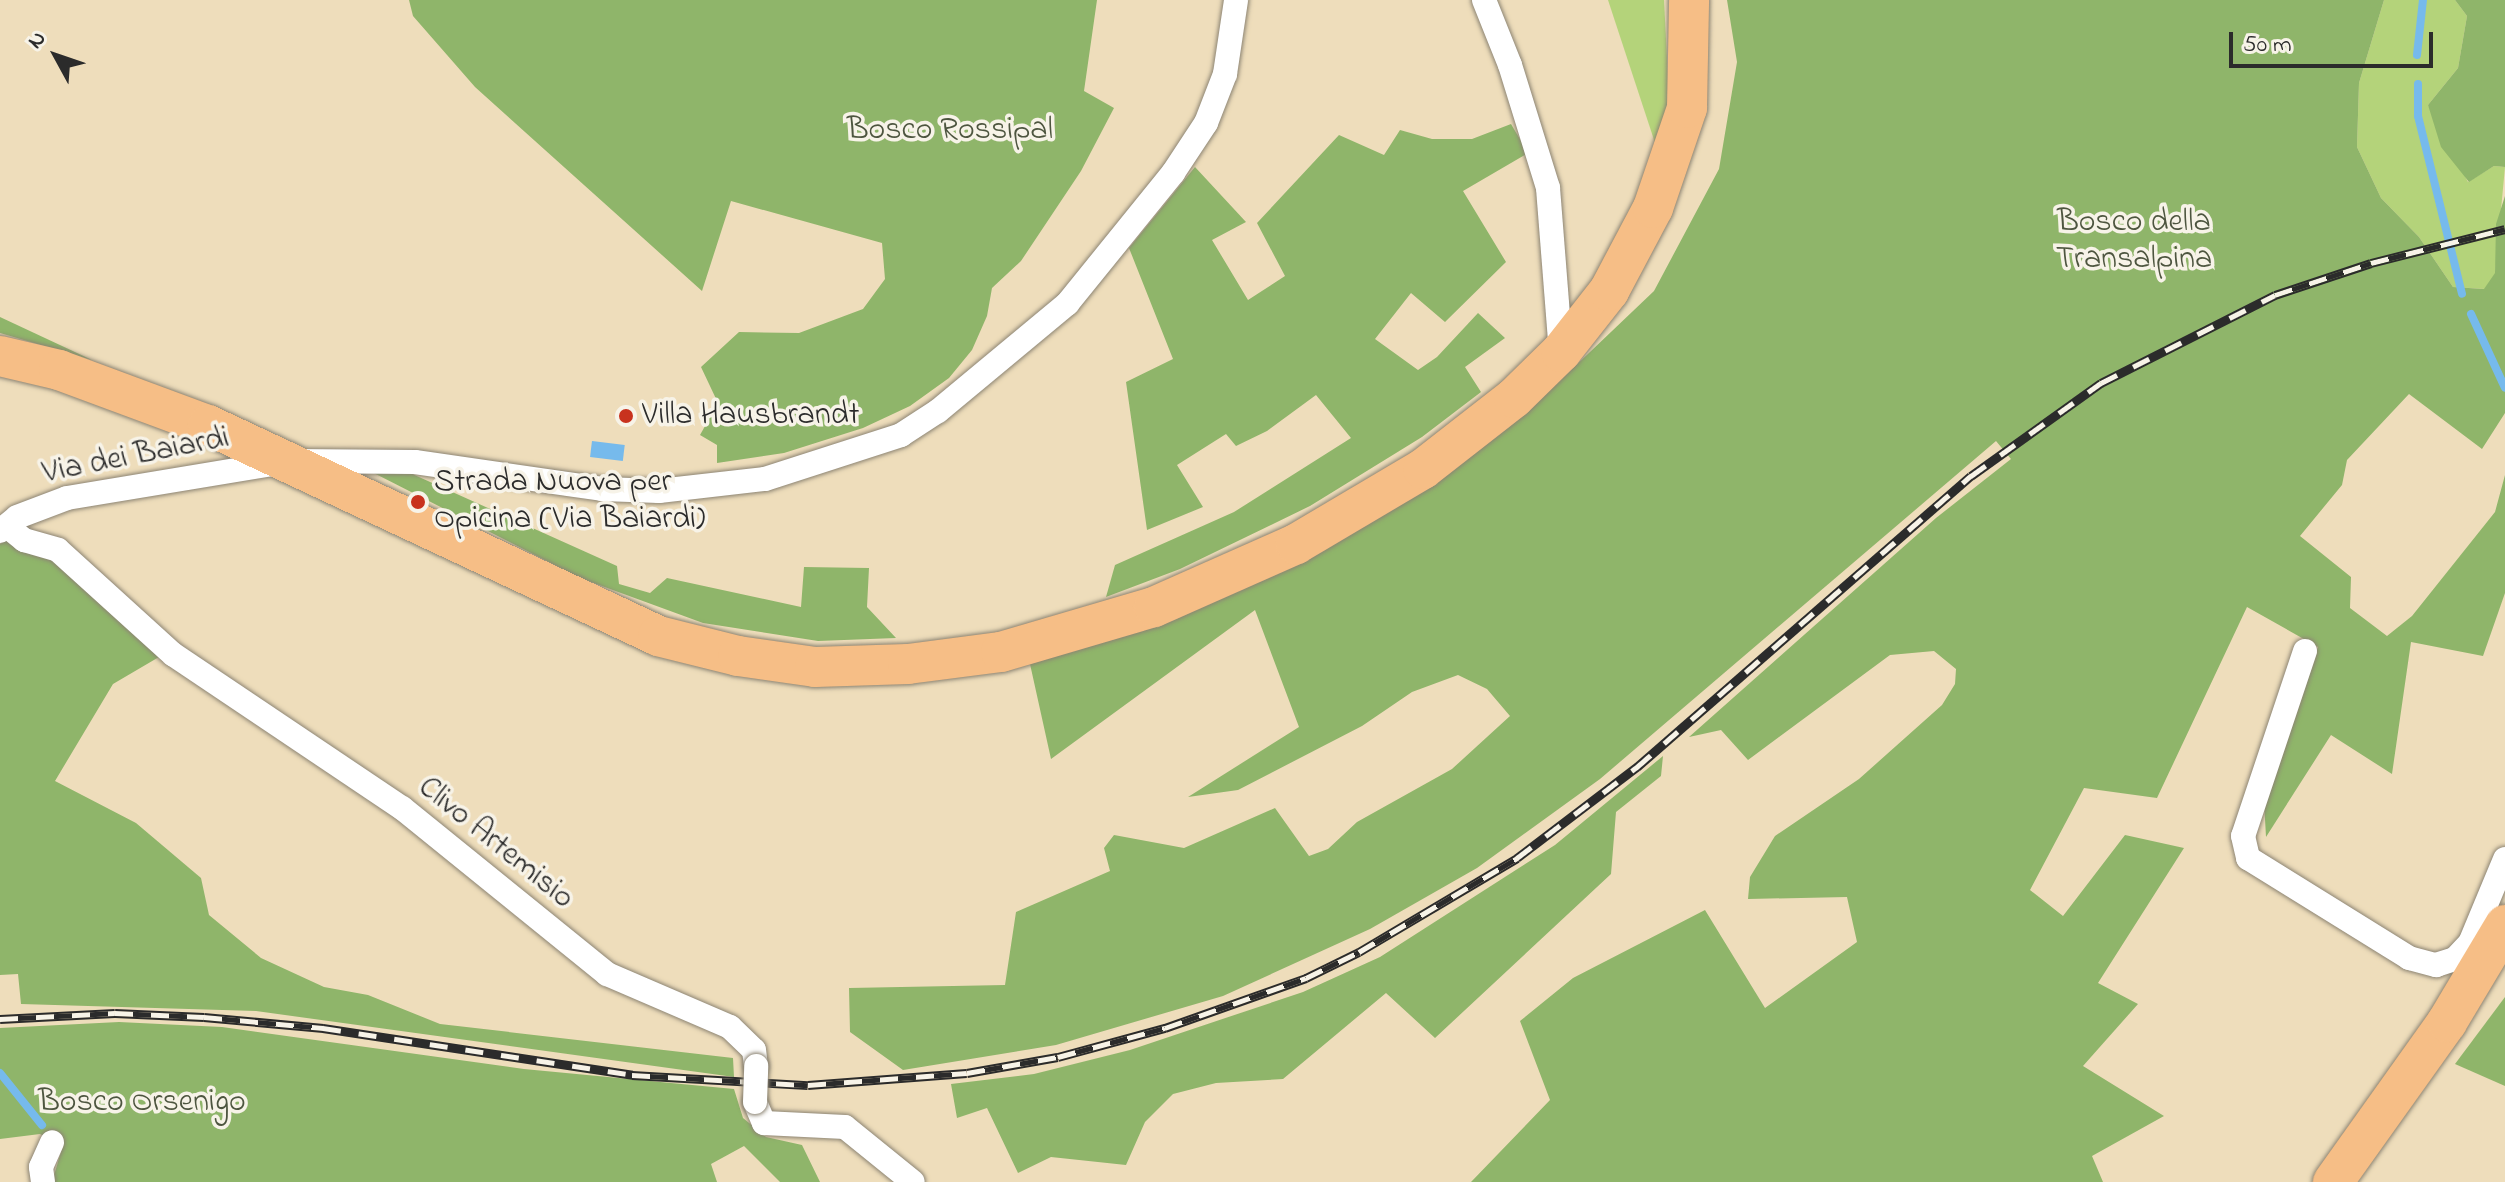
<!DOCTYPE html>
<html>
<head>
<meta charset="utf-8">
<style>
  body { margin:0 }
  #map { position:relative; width:2505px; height:1182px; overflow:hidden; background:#edb; font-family:"Indie Flower",sans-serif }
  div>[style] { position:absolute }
  .green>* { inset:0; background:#b4d37a }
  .forest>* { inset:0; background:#8fb56a }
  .water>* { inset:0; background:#76baec; transform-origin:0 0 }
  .stream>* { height:8px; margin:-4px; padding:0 4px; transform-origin:4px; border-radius:4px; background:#76baec }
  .roads { filter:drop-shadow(0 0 2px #8c8473) drop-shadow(0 0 2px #8c8473) }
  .minor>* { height:24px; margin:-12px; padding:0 12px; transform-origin:12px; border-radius:12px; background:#fff }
  .primary>* { height:40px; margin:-20px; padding:0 20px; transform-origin:20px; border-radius:20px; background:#f6be86 }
  .rail>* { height:9px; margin-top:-4.5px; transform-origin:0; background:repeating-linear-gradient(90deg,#f7f3e8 0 18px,#2b2b2b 0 36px); box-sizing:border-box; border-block:2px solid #2b2b2b }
  .bridges { filter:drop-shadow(0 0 2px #8c8473) drop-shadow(0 0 2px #8c8473) }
  .minor-bridge>* { height:24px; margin:-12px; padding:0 12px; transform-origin:12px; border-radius:12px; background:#fff }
  .dots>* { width:22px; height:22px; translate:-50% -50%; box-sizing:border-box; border:4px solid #f7f3e8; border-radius:50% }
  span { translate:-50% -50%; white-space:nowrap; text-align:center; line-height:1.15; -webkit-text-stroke:7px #f7f3e8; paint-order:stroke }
  .park-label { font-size:32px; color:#4d553f }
  .poi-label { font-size:32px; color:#2b2b2b }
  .left { translate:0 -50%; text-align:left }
  .street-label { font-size:32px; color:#2b2b2b }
  .north { position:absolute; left:16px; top:16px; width:80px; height:80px; -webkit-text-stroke:6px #f7f3e8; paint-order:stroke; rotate:310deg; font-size:22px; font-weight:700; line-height:32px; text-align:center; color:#2b2b2b }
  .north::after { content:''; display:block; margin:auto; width:28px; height:36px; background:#2b2b2b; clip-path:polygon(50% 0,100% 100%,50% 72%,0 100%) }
  .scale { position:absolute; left:2229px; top:32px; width:204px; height:36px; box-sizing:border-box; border:4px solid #2b2b2b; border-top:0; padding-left:10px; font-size:24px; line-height:28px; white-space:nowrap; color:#2b2b2b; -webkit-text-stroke:6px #f7f3e8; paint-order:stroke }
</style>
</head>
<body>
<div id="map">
  <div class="green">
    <i style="clip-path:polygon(1608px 0,1664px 0,1669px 98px,1657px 149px)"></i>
    <i style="clip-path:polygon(2384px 0,2455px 0,2467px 16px,2458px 68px,2428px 105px,2468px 182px,2494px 166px,2505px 167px,2495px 274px,2485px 289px,2453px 287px,2419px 237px,2381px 198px,2357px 147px,2359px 83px)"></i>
  </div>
  <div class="forest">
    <i style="clip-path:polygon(409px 0,1097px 0,1084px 91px,1114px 108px,1081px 171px,1021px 261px,992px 288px,987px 316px,972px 350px,949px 378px,910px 406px,863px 428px,784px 453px,717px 463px,717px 445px,700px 435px,718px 403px,701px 367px,739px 332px,799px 333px,863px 309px,885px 279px,882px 243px,731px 201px,702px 291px,475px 87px,413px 16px)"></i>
    <i style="clip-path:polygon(1727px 0,2384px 0,2359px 83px,2357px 147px,2381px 198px,2419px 237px,2453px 287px,2484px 289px,2495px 273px,2496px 224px,2505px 196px,2505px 413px,2482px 449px,2409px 394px,2347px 460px,2342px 485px,2300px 536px,2351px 577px,2350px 608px,2387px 636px,2412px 616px,2495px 512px,2505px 475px,2505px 593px,2483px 656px,2411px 642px,2392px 774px,2331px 735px,2266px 837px,2264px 801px,2318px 647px,2247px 607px,2157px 798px,2084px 788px,2030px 890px,2063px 916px,2125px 835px,2184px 848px,2098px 983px,2138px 1004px,2083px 1066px,2164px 1116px,2092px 1156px,2103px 1182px,1471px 1182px,1550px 1100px,1520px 1021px,1573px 978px,1705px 910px,1765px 1008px,1857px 942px,1847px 897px,1748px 899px,1750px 877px,1775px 836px,1859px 779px,1942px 705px,1955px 684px,1956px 669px,1934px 651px,1890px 655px,1748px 760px,1721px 730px,1689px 737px,1936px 518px,2011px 459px,1996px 441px,1600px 779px,1477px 868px,1370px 929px,1223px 996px,1056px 1045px,903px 1070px,850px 1032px,849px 988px,1005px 985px,1016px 912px,1110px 871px,1104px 848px,1114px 835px,1184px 848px,1275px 808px,1309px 856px,1328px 849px,1357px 822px,1452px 769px,1510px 716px,1487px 689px,1458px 675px,1412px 692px,1362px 726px,1238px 790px,1188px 797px,1299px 727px,1255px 610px,1051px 759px,1030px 664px,1174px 620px,1320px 552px,1527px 412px,1654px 291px,1719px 169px,1737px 62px)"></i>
    <i style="clip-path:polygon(2455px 0,2505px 0,2505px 167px,2494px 166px,2469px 182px,2441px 147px,2428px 105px,2458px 68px,2467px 16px)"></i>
    <i style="clip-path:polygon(1511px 124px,1528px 153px,1463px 191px,1506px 262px,1445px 322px,1411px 293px,1375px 339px,1418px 370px,1437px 357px,1478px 313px,1505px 338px,1465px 367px,1481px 392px,1422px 437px,1310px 506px,1180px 569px,1106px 597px,1115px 565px,1234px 512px,1351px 438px,1316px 395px,1267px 431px,1236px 446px,1226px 434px,1177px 465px,1203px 507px,1147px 530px,1126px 382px,1173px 359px,1129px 248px,1195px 167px,1246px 222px,1212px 240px,1248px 300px,1285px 276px,1257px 223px,1339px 135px,1384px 155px,1400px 130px,1432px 139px,1472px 139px)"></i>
    <i style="clip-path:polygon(0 317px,92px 360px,0 333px)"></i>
    <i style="clip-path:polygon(362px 467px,399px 468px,617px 566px,619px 584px,650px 593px,667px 578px,801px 607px,804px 567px,869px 568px,867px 607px,896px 638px,818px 641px,703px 623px,580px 578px)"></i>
    <i style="clip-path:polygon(7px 540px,55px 559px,159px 657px,113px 684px,55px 781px,136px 823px,201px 878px,209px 915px,261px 958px,324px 987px,368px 995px,440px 1024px,733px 1058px,734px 1077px,256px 1011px,21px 1004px,18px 974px,0 975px,0 544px)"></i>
    <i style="clip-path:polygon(1663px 756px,1661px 776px,1616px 812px,1611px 874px,1435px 1038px,1386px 993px,1283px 1079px,1216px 1083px,1173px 1094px,1145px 1122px,1126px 1165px,1051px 1157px,1018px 1173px,987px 1108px,957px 1118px,951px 1084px,1034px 1074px,1130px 1050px,1303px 992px,1380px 957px,1555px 845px)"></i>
    <i style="clip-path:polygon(2505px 997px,2505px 1086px,2455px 1064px)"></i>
    <i style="clip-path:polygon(119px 1022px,222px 1027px,524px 1069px,734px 1089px,743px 1118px,766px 1137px,802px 1145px,820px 1182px,780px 1182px,744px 1146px,711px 1164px,717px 1182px,52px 1182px,63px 1145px,40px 1134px,0 1139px,0 1028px)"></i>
  </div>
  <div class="water">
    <i style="left:592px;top:441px;width:33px;height:16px;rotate:7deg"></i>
  </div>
  <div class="stream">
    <i style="left:2417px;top:55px;width:55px;rotate:-83.8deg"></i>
    <i style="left:2418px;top:84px;width:32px;rotate:90deg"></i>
    <i style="left:2418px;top:116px;width:183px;rotate:76.1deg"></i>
    <i style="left:2471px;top:314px;width:81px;rotate:65.3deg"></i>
    <i style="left:0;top:1073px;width:67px;rotate:51.1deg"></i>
  </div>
  <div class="roads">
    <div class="minor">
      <i style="left:1484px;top:0;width:70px;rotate:68.2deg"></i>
      <i style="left:1510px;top:65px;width:129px;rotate:72.8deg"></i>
      <i style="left:1548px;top:188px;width:165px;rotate:85.5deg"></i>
      <i style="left:8px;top:527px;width:21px;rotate:39deg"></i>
      <i style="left:24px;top:540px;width:35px;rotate:16deg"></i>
      <i style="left:58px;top:550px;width:156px;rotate:42.2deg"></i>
      <i style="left:174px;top:655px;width:275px;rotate:33.9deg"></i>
      <i style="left:402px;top:808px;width:264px;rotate:39deg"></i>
      <i style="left:607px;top:974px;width:134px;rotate:23.3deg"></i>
      <i style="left:730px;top:1027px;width:33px;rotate:44deg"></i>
      <i style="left:754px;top:1050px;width:16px;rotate:83deg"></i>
      <i style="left:0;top:531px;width:22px;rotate:-39deg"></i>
      <i style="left:17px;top:517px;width:53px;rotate:-20.8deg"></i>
      <i style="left:67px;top:498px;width:227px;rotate:-9.4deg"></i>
      <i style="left:291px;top:461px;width:124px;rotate:0.5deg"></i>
      <i style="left:415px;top:462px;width:189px;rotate:8.2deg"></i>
      <i style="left:602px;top:489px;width:57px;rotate:2deg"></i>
      <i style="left:659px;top:491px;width:107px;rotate:-6.5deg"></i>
      <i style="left:765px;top:479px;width:143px;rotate:-17.9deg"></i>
      <i style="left:901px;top:435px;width:44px;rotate:-33deg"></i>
      <i style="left:938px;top:411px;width:168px;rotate:-39.7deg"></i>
      <i style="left:1067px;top:304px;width:169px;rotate:-51deg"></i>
      <i style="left:1173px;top:173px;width:60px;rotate:-56.6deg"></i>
      <i style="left:1206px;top:123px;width:53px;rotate:-68.8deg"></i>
      <i style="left:1225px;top:74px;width:75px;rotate:-81.5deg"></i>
      <i style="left:2305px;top:651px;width:195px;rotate:108.5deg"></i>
      <i style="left:2243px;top:836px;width:23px;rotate:77deg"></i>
      <i style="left:2248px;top:858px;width:190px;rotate:31.8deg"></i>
      <i style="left:2409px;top:958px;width:28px;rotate:15deg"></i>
      <i style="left:2436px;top:965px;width:20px;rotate:-18deg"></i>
      <i style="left:2455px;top:959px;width:22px;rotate:-47deg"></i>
      <i style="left:2470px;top:943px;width:91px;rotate:-67.4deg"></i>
      <i style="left:755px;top:1102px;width:23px;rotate:67deg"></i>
      <i style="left:764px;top:1123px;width:81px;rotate:2.8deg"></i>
      <i style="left:845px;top:1127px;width:87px;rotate:39deg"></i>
      <i style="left:43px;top:1182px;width:15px;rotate:-98deg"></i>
      <i style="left:41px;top:1167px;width:27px;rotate:-66deg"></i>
    </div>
    <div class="primary">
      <i style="left:0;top:356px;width:61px;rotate:13.3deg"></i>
      <i style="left:59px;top:370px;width:159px;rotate:20.3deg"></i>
      <i style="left:208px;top:425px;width:497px;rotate:25.1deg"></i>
      <i style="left:658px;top:636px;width:82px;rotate:14deg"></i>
      <i style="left:738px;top:656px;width:78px;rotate:8.1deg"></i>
      <i style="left:815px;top:667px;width:93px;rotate:-1.8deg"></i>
      <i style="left:908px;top:664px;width:94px;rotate:-7.4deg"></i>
      <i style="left:1001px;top:652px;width:159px;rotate:-16.4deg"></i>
      <i style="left:1154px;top:607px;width:155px;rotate:-23.9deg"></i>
      <i style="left:1296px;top:544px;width:147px;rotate:-30.6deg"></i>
      <i style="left:1423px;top:469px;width:115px;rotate:-38deg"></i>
      <i style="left:1514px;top:398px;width:66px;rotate:-44.4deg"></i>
      <i style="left:1561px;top:352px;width:78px;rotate:-51.8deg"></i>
      <i style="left:1609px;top:291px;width:94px;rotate:-62.1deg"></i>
      <i style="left:1653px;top:208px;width:106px;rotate:-71.2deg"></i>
      <i style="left:1687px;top:108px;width:108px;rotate:-88.9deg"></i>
      <i style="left:2333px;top:1182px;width:196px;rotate:-54.5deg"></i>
      <i style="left:2447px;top:1022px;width:113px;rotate:-59.1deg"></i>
    </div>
  </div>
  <div class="rail">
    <i style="left:0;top:1019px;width:115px;rotate:-3deg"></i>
    <i style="left:115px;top:1013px;width:89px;rotate:2.6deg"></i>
    <i style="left:204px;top:1017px;width:120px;rotate:5.3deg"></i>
    <i style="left:323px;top:1028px;width:313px;rotate:8.6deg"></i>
    <i style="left:632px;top:1075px;width:176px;rotate:3.3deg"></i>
    <i style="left:808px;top:1085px;width:159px;rotate:-4.3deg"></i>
    <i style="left:967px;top:1073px;width:92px;rotate:-10deg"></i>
    <i style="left:1058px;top:1057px;width:111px;rotate:-15.2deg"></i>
    <i style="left:1165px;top:1028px;width:150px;rotate:-19.5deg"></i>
    <i style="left:1306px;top:978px;width:59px;rotate:-26.1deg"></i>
    <i style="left:1359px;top:952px;width:184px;rotate:-30.7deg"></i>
    <i style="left:1517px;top:858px;width:151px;rotate:-37.2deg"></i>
    <i style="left:1637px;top:767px;width:443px;rotate:-41.1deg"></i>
    <i style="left:1971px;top:476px;width:160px;rotate:-35.6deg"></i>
    <i style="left:2101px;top:383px;width:195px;rotate:-26.8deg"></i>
    <i style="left:2275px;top:295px;width:101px;rotate:-18.4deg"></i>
    <i style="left:2371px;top:263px;width:138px;rotate:-14.2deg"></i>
  </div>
  <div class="bridges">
    <div class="minor-bridge">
      <i style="left:755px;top:1102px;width:36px;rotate:-88deg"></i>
    </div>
  </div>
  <div class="dots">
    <i style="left:626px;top:416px;background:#c8321e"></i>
    <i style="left:418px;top:502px;background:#c8321e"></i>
  </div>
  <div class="park-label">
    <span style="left:950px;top:131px">Bosco Rossipal</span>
    <span style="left:2134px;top:242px">Bosco della<br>Transalpina</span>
    <span style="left:142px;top:1103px">Bosco Orsenigo</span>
  </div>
  <div class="poi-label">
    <span class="left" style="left:642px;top:416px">Villa Hausbrandt</span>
    <span class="left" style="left:434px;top:502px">Strada Nuova per<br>Opicina (Via Baiardi)</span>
  </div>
  <div class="street-label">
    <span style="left:136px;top:457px;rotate:-11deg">Via dei Baiardi</span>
    <span style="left:495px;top:844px;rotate:39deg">Clivo Artemisio</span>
  </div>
  <div class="north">N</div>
  <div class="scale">50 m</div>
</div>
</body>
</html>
